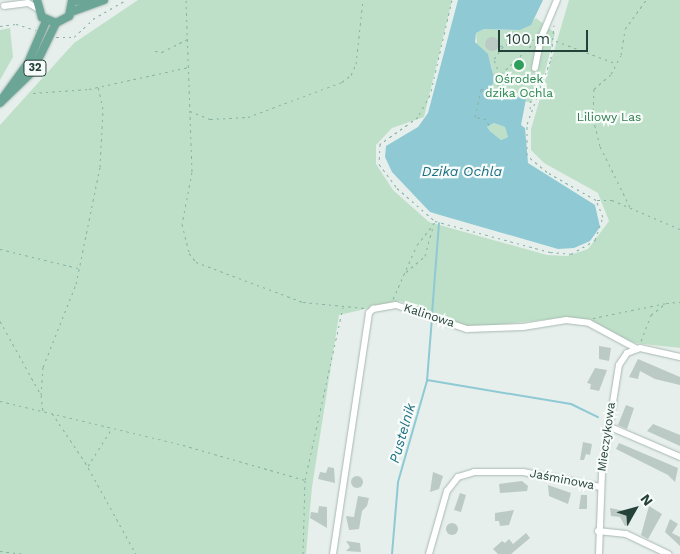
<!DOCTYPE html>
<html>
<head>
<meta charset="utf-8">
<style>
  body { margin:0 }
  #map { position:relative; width:680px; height:554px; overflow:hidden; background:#e6efeb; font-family:"Work Sans",sans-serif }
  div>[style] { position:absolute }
  .green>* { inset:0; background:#bfe0c8 }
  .water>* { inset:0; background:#8ec9d4 }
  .stream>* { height:2px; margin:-1px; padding:0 1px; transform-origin:1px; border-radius:1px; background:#8ec9d4 }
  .building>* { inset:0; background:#bbcac4 }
  .round { border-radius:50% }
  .path>* { height:1px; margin-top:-0.5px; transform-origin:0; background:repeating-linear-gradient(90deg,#86b3a5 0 2.5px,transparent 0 6.5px) }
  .roads { filter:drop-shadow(0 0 1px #a8b8b2) drop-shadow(0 0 1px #a8b8b2) }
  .minor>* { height:6px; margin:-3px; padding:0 3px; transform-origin:3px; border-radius:3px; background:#fff }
  .major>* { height:8px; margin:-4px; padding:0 4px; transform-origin:4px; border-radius:4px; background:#6aa596 }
  .dots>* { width:14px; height:14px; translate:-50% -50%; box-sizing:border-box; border:2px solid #f7fbf9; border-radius:50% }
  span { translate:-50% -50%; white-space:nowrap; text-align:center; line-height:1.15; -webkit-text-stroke:4.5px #f7fbf9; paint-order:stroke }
  .shield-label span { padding:1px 4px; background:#f7fbf9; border:1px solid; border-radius:4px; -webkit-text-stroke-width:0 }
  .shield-label { font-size:11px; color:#24423a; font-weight:700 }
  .leisure-label { font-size:12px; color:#27864d }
  .park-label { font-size:12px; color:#2d7a4b }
  .street-label { font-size:12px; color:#24423a }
  .water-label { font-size:14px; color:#1c6f80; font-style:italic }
  .north { position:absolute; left:610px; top:484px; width:50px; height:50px; -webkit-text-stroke:4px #f7fbf9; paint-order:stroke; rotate:52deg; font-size:14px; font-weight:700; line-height:20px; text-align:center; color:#24423a }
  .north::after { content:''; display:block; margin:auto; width:18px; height:22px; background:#24423a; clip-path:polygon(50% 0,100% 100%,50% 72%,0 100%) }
  .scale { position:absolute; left:498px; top:30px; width:90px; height:22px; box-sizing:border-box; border:2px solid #24423a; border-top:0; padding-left:6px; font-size:15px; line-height:18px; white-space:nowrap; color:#24423a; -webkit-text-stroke:4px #f7fbf9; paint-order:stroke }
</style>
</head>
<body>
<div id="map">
  <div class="green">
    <i style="clip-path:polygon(138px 0,452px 0,424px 117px,392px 128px,376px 145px,376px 164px,393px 190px,429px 222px,547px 255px,567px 256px,588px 249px,609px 221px,598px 193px,544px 163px,531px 150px,531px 129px,569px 0,680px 0,680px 348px,635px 343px,567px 317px,470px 328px,400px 301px,339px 315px,312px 487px,306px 554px,0 554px,0 125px,74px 43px)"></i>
    <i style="clip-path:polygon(536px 18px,555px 33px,542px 83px,531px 103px,493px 92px,492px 68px,488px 55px,477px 47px,476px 33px,484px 29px,520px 30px)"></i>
    <i style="clip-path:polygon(10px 28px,13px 57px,0 80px,0 30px)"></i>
    <i style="clip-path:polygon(494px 123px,505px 127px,508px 137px,501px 140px,490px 131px,487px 127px)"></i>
  </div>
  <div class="water">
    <i style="clip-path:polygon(evenodd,458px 0,543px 0,531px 25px,520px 30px,484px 29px,476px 33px,475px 42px,488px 54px,494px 78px,491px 91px,526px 99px,521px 125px,525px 128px,528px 163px,595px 205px,600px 227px,590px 241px,574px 248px,558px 249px,440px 215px,430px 212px,392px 172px,385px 157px,386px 146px,418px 127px,428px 113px,458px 0,494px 123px,505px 127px,508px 137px,501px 140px,490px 131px,487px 127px,494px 123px)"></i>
  </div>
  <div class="stream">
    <i style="left:432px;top:314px;width:91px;rotate:-85.6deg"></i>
    <i style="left:427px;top:380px;width:146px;rotate:9.5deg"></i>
    <i style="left:571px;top:404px;width:30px;rotate:26deg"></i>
    <i style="left:392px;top:554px;width:72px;rotate:-85.2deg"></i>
    <i style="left:398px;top:482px;width:105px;rotate:-74deg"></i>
    <i style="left:427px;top:381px;width:63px;rotate:-85.5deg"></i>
  </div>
  <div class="building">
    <i class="round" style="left:485px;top:37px;width:14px;height:14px"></i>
    <i style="clip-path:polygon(599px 346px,611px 348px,609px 361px,599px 359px)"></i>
    <i style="clip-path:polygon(638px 359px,680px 377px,680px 385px,655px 379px,640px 371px,638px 379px,629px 377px)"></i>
    <i style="clip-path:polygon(595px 368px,607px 370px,599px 391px,590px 389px,591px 384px,587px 383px)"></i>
    <i style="clip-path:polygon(626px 405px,634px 408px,627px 429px,618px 425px)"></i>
    <i style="clip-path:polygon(653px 424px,680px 435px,680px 446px,647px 431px)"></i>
    <i style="clip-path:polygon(583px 442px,592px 444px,590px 455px,586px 454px,584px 460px,580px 460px)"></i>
    <i style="clip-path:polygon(619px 443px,678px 468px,675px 482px,668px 475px,616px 449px)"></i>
    <i style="clip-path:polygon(328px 467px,334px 468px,335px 483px,318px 479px,320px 472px,326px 473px)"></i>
    <i style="clip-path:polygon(433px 472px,443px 476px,439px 489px,430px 492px)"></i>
    <i class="round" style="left:351px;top:476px;width:12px;height:12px"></i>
    <i style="clip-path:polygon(522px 481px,528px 486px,527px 491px,500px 493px,499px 484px)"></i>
    <i style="clip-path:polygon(548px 485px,571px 493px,568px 504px,549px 496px)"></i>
    <i style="clip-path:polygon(460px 493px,466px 495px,461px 512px,454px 510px)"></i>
    <i style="clip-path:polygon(581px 495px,587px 495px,587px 509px,579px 509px)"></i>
    <i style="clip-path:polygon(358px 496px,369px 498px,367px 506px,362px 511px,359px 529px,349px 530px,346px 516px,354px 517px)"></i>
    <i style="clip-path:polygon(319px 506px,327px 507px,327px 528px,310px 518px,311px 512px,318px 513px)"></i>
    <i style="clip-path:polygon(649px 506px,662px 514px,648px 539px,641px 535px)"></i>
    <i style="clip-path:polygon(610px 508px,634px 513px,629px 525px,625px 526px,620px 517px,611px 516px)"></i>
    <i style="clip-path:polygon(514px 510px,509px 525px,500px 526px,499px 521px,495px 521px,495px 513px)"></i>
    <i style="clip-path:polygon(670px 519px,678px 524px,672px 533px,680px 537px,680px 546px,665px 532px)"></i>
    <i class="round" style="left:446px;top:523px;width:12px;height:12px"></i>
    <i style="clip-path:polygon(526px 533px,530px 538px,511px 554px,498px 554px,493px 549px,502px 541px,505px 543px,509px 539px,513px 544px)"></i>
    <i style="clip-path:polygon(346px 541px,360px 543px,361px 552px,346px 551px,350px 547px)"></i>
  </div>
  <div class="path">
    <i style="left:186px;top:0;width:172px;rotate:88deg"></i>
    <i style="left:192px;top:172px;width:53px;rotate:100.9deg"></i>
    <i style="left:182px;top:224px;width:30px;rotate:76deg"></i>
    <i style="left:189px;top:253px;width:11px;rotate:52deg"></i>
    <i style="left:196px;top:262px;width:114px;rotate:20.5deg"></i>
    <i style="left:303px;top:302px;width:62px;rotate:5.5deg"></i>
    <i style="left:452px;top:0;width:98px;rotate:103deg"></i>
    <i style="left:430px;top:95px;width:25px;rotate:119deg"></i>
    <i style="left:418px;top:117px;width:47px;rotate:144.6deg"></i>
    <i style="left:380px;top:144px;width:20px;rotate:93deg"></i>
    <i style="left:379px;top:164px;width:30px;rotate:53deg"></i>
    <i style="left:397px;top:188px;width:50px;rotate:41deg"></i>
    <i style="left:435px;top:221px;width:119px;rotate:15.1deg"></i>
    <i style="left:550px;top:252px;width:21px;rotate:5deg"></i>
    <i style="left:571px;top:254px;width:28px;rotate:-30deg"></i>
    <i style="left:595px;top:240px;width:24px;rotate:-71deg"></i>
    <i style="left:603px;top:217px;width:18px;rotate:-112deg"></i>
    <i style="left:596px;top:200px;width:56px;rotate:-150.3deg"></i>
    <i style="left:547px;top:172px;width:26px;rotate:-140deg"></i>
    <i style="left:527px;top:155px;width:31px;rotate:-90deg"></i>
    <i style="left:527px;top:124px;width:69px;rotate:-69.7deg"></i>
    <i style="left:551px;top:59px;width:34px;rotate:-85deg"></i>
    <i style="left:0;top:26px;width:16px;rotate:-7deg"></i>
    <i style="left:16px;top:24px;width:21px;rotate:17deg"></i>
    <i style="left:512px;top:31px;width:9px;rotate:77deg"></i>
    <i style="left:56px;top:37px;width:18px"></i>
    <i style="left:74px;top:37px;width:26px;rotate:-43deg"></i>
    <i style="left:93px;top:19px;width:38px;rotate:-30deg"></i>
    <i style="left:556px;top:41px;width:63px;rotate:20.4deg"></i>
    <i style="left:500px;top:46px;width:36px;rotate:-11deg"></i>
    <i style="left:155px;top:51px;width:7px;rotate:8deg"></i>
    <i style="left:162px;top:52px;width:28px;rotate:-27deg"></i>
    <i style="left:501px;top:74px;width:45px;rotate:-43.2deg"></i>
    <i style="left:33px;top:93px;width:56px;rotate:-4.1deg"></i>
    <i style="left:89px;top:89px;width:101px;rotate:-12.5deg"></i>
    <i style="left:530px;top:109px;width:36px;rotate:-84deg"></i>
    <i style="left:190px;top:111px;width:22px;rotate:22deg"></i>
    <i style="left:210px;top:119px;width:38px;rotate:-3deg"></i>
    <i style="left:248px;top:117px;width:100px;rotate:-20.4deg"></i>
    <i style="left:342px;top:82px;width:11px;rotate:-38deg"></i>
    <i style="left:351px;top:75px;width:12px;rotate:-66deg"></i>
    <i style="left:356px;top:64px;width:64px;rotate:-83.8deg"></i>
    <i style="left:489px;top:125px;width:7px;rotate:-117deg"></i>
    <i style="left:486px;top:119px;width:11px;rotate:-170deg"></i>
    <i style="left:475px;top:117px;width:29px;rotate:-78deg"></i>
    <i style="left:481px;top:89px;width:16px;rotate:14deg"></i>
    <i style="left:497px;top:93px;width:18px;rotate:-81deg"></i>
    <i style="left:500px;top:75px;width:17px;rotate:-111deg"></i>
    <i style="left:494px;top:59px;width:17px;rotate:-54deg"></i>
    <i style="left:597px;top:200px;width:15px"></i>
    <i style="left:612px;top:200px;width:74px;rotate:23.1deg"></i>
    <i style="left:630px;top:207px;width:68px;rotate:-116.2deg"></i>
    <i style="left:600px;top:146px;width:30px;rotate:-104deg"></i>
    <i style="left:593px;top:117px;width:28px;rotate:-88deg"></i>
    <i style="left:594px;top:89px;width:23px;rotate:-41deg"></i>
    <i style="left:611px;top:74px;width:21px;rotate:-62deg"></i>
    <i style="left:621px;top:55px;width:26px;rotate:-81deg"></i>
    <i style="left:625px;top:29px;width:36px;rotate:-54deg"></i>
    <i style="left:0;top:249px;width:80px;rotate:13.7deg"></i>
    <i style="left:406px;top:272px;width:25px;rotate:-40deg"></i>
    <i style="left:425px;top:256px;width:31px;rotate:-75deg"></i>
    <i style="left:393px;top:299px;width:59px;rotate:-66deg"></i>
    <i style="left:417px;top:245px;width:29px;rotate:-52deg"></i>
    <i style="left:593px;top:318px;width:75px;rotate:-11.6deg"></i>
    <i style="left:0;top:321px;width:85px;rotate:61deg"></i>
    <i style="left:41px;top:395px;width:16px;rotate:83deg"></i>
    <i style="left:641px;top:341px;width:28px;rotate:-69deg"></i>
    <i style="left:651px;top:315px;width:19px;rotate:-39deg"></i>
    <i style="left:666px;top:303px;width:14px;rotate:-4deg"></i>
    <i style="left:41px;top:395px;width:28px;rotate:-86deg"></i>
    <i style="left:43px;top:367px;width:89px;rotate:-68.3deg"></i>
    <i style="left:76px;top:284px;width:119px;rotate:-78.4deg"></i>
    <i style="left:100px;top:167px;width:58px;rotate:-87deg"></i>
    <i style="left:103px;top:109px;width:24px;rotate:-102deg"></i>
    <i style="left:0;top:401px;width:188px;rotate:13.5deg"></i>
    <i style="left:183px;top:445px;width:127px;rotate:16deg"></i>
    <i style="left:52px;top:413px;width:59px;rotate:56deg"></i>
    <i style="left:85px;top:462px;width:105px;rotate:61deg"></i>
    <i style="left:88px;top:466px;width:45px;rotate:-57.7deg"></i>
    <i style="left:0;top:551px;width:25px;rotate:7deg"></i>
    <i style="left:303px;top:554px;width:74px;rotate:-88.5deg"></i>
    <i style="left:305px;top:480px;width:177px;rotate:-77.6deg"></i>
  </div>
  <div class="roads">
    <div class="minor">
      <i style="left:4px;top:6px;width:24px;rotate:-7deg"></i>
      <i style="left:28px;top:3px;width:10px;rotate:29deg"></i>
      <i style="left:535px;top:68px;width:31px;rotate:-79deg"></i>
      <i style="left:541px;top:38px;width:41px;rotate:-67.2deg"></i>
      <i style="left:608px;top:426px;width:78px;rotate:23.3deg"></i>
      <i style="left:598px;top:531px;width:28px;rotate:6deg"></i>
      <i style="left:626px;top:534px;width:47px;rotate:25.5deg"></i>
      <i style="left:333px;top:554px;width:244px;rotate:-81.5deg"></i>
      <i style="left:369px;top:313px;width:6px;rotate:-45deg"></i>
      <i style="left:373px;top:309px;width:23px;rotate:-10deg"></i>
      <i style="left:396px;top:305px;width:75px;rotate:18.7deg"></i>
      <i style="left:467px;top:329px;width:56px;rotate:-2deg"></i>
      <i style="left:523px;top:327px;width:44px;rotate:-9.2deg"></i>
      <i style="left:566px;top:320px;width:23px;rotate:7deg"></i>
      <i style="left:589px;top:323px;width:55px;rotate:28.4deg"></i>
      <i style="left:429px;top:554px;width:66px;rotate:-74.1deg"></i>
      <i style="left:447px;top:491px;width:18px;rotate:-52deg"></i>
      <i style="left:458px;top:477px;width:17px;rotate:-17deg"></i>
      <i style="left:474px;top:472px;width:49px"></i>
      <i style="left:523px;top:472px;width:79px;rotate:10.9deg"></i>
      <i style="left:599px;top:554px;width:82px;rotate:-87.9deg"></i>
      <i style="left:602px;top:472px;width:108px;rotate:-81deg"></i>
      <i style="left:619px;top:365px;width:14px;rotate:-56deg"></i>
      <i style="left:627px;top:353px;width:14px;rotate:-21deg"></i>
      <i style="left:640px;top:348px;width:41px;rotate:12.7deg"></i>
    </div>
    <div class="major">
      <i style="left:37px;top:0;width:18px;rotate:74deg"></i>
      <i style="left:42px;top:17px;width:15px;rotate:23deg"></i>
      <i style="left:56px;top:23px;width:15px;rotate:-28deg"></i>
      <i style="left:69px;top:16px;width:16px;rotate:-79deg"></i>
      <i style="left:72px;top:1px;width:28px;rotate:-2deg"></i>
      <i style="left:71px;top:12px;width:35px;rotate:-20deg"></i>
      <i style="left:2px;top:99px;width:44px;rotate:-54.2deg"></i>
      <i style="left:28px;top:63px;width:46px;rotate:-66.8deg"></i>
      <i style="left:0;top:103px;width:45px;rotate:-44.1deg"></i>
      <i style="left:32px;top:72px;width:55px;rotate:-63.9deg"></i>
    </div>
  </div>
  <div class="dots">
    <i style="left:519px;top:65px;background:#2e9e5b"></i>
  </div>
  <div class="shield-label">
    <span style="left:35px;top:68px">32</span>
  </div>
  <div class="leisure-label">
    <span style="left:519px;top:87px">Ośrodek<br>dzika Ochla</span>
  </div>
  <div class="park-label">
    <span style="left:609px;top:118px">Liliowy Las</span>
  </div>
  <div class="street-label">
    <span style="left:429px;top:316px;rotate:18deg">Kalinowa</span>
    <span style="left:607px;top:437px;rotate:-82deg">Mieczykowa</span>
    <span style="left:562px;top:480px;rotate:11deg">Jaśminowa</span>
  </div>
  <div class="water-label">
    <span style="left:462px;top:171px">Dzika Ochla</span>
    <span style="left:402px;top:433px;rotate:-74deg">Pustelnik</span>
  </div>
  <div class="north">N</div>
  <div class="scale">100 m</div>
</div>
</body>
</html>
